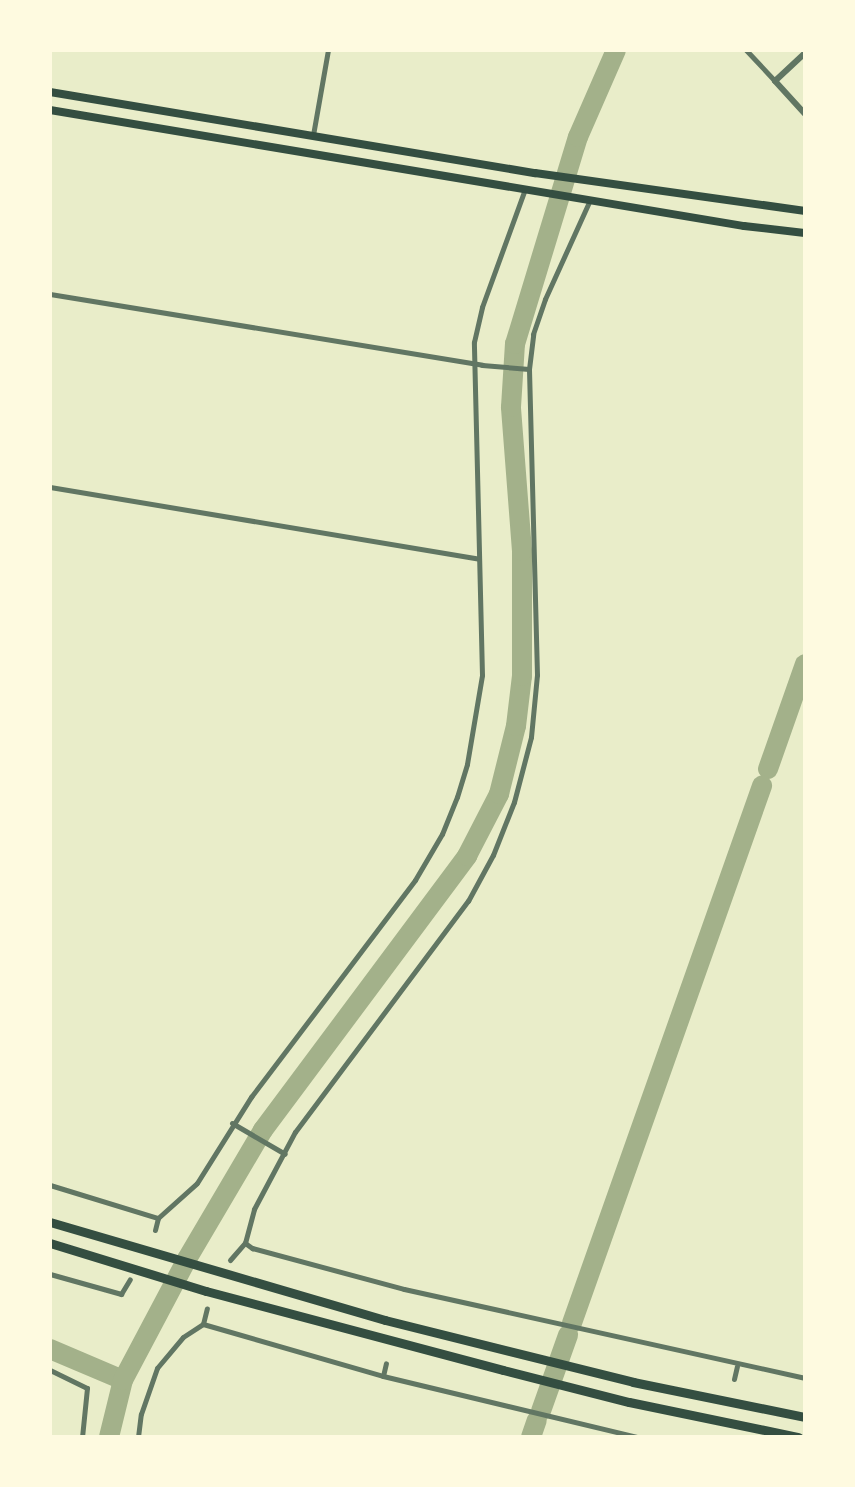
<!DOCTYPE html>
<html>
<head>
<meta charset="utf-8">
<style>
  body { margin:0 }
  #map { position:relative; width:855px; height:1487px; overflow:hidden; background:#e9edc9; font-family:"Roboto Condensed",sans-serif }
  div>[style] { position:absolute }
  .river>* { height:20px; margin:-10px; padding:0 10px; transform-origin:10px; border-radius:10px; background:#a3b18a }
  .minor>* { height:5px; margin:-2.5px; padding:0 2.5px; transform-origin:2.5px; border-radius:2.5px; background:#617663 }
  .tertiary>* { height:6px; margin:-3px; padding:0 3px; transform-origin:3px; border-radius:3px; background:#617663 }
  .trunk>* { height:8px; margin:-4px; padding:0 4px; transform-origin:4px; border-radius:4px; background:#344e41 }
  .motorway>* { height:9px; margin:-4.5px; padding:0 4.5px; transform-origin:4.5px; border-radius:4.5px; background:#344e41 }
  span { translate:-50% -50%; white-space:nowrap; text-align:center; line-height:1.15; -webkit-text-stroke:7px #fefae0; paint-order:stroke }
  .frame { position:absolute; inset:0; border:52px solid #fefae0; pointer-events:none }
</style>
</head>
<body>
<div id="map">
  <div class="river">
    <i style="left:768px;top:769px;width:111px;rotate:-70.6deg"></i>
    <i style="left:572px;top:1323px;width:570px;rotate:-70.52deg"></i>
    <i style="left:50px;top:1349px;width:79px;rotate:23deg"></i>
    <i style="left:541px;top:1411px;width:81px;rotate:-70.4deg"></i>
    <i style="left:109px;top:1437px;width:59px;rotate:-76.2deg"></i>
    <i style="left:123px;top:1380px;width:137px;rotate:-62.1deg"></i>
    <i style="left:187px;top:1259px;width:150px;rotate:-59.5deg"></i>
    <i style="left:263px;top:1130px;width:342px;rotate:-53.3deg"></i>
    <i style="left:467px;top:856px;width:70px;rotate:-62.7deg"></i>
    <i style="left:499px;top:794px;width:70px;rotate:-76deg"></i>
    <i style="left:516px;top:726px;width:50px;rotate:-83.2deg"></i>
    <i style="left:522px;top:676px;width:125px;rotate:-90deg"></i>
    <i style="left:522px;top:551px;width:144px;rotate:-94.4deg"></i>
    <i style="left:511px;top:407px;width:63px;rotate:-86.4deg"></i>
    <i style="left:515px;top:344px;width:216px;rotate:-73.1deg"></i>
    <i style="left:578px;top:137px;width:95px;rotate:-66.4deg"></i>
    <i style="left:531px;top:1437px;width:18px;rotate:-71deg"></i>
  </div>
  <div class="minor">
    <i style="left:746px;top:50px;width:42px;rotate:46.9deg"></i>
    <i style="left:313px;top:135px;width:86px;rotate:-80deg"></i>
    <i style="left:50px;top:294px;width:438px;rotate:9.3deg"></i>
    <i style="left:482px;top:365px;width:47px;rotate:4.9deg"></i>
    <i style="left:50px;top:487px;width:435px;rotate:9.5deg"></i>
    <i style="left:232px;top:1123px;width:61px;rotate:30.3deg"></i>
    <i style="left:50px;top:1185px;width:113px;rotate:17deg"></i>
    <i style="left:155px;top:1230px;width:12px;rotate:-76deg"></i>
    <i style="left:158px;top:1218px;width:52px;rotate:-41.9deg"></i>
    <i style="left:197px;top:1183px;width:102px;rotate:-57.9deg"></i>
    <i style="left:251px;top:1097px;width:272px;rotate:-52.9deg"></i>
    <i style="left:415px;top:880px;width:53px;rotate:-59.6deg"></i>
    <i style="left:442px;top:834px;width:40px;rotate:-68deg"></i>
    <i style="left:457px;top:797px;width:34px;rotate:-73deg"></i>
    <i style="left:467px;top:764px;width:90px;rotate:-80.4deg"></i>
    <i style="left:482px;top:675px;width:333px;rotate:-91.4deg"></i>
    <i style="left:474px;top:342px;width:36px;rotate:-77deg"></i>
    <i style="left:482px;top:307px;width:126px;rotate:-70deg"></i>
    <i style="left:245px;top:1243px;width:9px;rotate:36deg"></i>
    <i style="left:252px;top:1248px;width:157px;rotate:15.1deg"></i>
    <i style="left:404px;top:1289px;width:411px;rotate:12.5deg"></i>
    <i style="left:230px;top:1260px;width:23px;rotate:-49deg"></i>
    <i style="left:245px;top:1243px;width:35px;rotate:-75deg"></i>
    <i style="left:254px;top:1209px;width:87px;rotate:-62deg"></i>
    <i style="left:295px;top:1132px;width:289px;rotate:-53.2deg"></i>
    <i style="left:468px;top:901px;width:52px;rotate:-61.5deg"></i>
    <i style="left:493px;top:855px;width:57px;rotate:-68.4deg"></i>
    <i style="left:514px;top:802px;width:67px;rotate:-75.3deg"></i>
    <i style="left:531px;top:737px;width:62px;rotate:-84.5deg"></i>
    <i style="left:537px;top:675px;width:306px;rotate:-91.5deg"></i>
    <i style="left:529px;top:369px;width:35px;rotate:-83deg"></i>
    <i style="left:533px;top:334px;width:37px;rotate:-71deg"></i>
    <i style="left:545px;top:299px;width:109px;rotate:-65.6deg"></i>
    <i style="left:50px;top:1274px;width:74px;rotate:15.7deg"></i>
    <i style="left:121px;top:1294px;width:17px;rotate:-59deg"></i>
    <i style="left:203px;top:1324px;width:187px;rotate:16.1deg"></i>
    <i style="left:383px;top:1376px;width:261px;rotate:13.5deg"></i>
    <i style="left:50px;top:1370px;width:41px;rotate:25.9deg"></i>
    <i style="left:87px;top:1388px;width:49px;rotate:95.8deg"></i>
    <i style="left:383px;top:1376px;width:13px;rotate:-77deg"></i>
    <i style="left:734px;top:1379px;width:13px;rotate:-77deg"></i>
    <i style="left:138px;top:1437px;width:23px;rotate:-83deg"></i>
    <i style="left:141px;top:1414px;width:49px;rotate:-70.8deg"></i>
    <i style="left:157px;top:1368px;width:40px;rotate:-50deg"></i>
    <i style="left:183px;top:1337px;width:24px;rotate:-33deg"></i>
    <i style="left:203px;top:1324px;width:16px;rotate:-76deg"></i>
  </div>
  <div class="tertiary">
    <i style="left:805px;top:53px;width:41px;rotate:137deg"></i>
    <i style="left:775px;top:81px;width:45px;rotate:47.7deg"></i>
  </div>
  <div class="trunk">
    <i style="left:50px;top:92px;width:492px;rotate:9.5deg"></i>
    <i style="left:535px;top:173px;width:273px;rotate:8deg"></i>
    <i style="left:50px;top:110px;width:704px;rotate:9.49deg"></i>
    <i style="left:744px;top:226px;width:61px;rotate:6.5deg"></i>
  </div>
  <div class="motorway">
    <i style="left:50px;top:1222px;width:349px;rotate:16.3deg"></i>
    <i style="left:385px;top:1320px;width:256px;rotate:14deg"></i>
    <i style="left:633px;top:1382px;width:176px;rotate:11.5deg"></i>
    <i style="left:50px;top:1243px;width:163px;rotate:17.1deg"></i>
    <i style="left:206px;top:1291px;width:307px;rotate:14.9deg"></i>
    <i style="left:503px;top:1370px;width:130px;rotate:14.3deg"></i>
    <i style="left:629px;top:1402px;width:173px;rotate:11.7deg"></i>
  </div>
  <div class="frame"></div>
</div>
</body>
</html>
